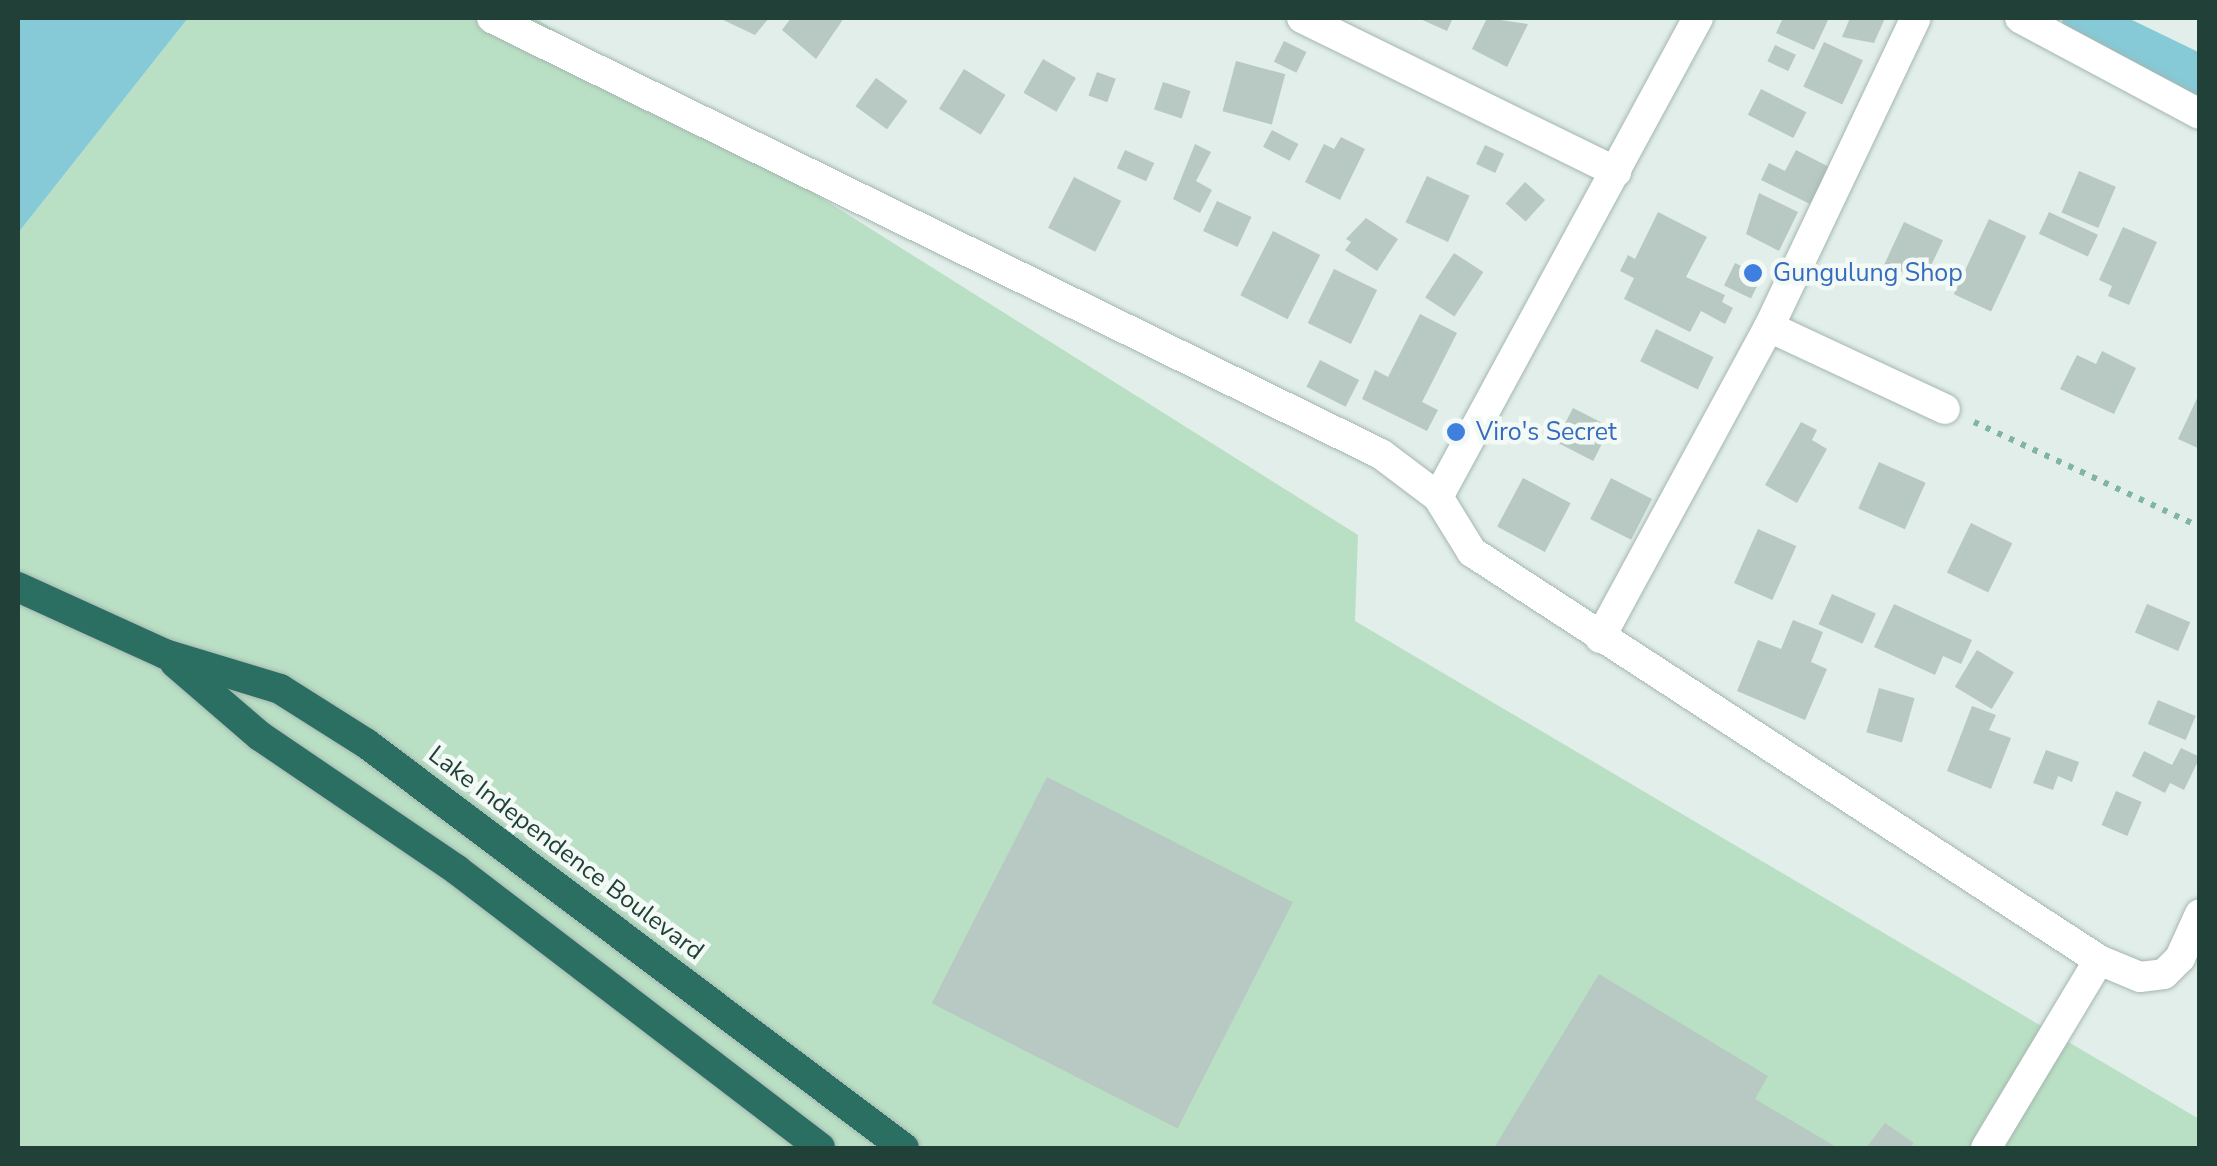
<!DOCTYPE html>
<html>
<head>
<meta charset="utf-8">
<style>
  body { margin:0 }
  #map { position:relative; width:2217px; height:1166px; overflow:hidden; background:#e2eee9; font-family:"Nunito Sans",sans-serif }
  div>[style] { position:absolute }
  .green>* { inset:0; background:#b9e0c4 }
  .water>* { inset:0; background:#86c9d7 }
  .canal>* { height:40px; margin:-20px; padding:0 20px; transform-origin:20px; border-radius:20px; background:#86c9d7 }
  .building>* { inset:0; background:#b7c9c2; transform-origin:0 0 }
  .path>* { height:6px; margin-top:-3px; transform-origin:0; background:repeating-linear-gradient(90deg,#80b4a4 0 5px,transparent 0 13px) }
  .roads { filter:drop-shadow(0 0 2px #a4b6b0) drop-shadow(0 0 2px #a4b6b0) }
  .street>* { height:30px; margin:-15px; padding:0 15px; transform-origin:15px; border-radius:15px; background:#fff }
  .highway>* { height:30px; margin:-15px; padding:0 15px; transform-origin:15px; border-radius:15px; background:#2a6f61 }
  .dots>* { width:28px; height:28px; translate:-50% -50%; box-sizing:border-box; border:5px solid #f3faf6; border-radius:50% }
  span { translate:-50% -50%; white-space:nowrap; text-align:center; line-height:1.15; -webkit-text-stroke:9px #f3faf6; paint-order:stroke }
  .shop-label { font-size:25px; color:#366cbe }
  .left { translate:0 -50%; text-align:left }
  .street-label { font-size:25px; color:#204038 }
  .frame { position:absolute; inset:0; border:20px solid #204038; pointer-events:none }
</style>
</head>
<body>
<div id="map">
  <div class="green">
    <i style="clip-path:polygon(188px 18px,535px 18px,1358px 535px,1355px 621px,2199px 1119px,2199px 1148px,18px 1148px,18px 233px)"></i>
  </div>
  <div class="water">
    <i style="clip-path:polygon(18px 18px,188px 18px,18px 233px)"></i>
  </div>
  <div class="canal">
    <i style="left:2082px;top:18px;width:131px;rotate:25.8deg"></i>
  </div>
  <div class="building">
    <i style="clip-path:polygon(719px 18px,769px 18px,755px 35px)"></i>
    <i style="clip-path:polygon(791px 18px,844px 18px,816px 59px,782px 30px)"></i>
    <i style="clip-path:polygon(1418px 18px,1453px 18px,1447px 31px)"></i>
    <i style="clip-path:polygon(1487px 18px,1528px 24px,1507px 67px,1472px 49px)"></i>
    <i style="clip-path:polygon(1783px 18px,1829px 18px,1814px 50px,1776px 33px)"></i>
    <i style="clip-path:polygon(1850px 18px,1885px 18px,1874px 43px,1842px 37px)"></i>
    <i style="left:1284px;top:41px;width:25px;height:23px;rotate:26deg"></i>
    <i style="left:1824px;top:42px;width:43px;height:49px;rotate:25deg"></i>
    <i style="left:1775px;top:45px;width:23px;height:18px;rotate:25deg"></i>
    <i style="left:1043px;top:59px;width:38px;height:39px;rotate:30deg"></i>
    <i style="left:1236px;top:61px;width:51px;height:52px;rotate:15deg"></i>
    <i style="left:964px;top:69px;width:49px;height:47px;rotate:32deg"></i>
    <i style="left:1097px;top:72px;width:20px;height:25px;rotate:20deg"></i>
    <i style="left:876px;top:78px;width:39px;height:35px;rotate:36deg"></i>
    <i style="left:1163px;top:82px;width:29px;height:29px;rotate:18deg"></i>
    <i style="left:1761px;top:89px;width:51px;height:29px;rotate:27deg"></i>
    <i style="left:1272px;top:130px;width:30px;height:19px;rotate:28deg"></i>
    <i style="clip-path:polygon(1341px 137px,1365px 149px,1340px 200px,1305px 182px,1324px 144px,1334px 149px)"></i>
    <i style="clip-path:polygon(1195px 144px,1211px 152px,1196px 181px,1212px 190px,1200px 213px,1173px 199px)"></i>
    <i style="left:1485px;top:145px;width:21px;height:21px;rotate:25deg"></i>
    <i style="left:1125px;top:150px;width:32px;height:20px;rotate:24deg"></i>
    <i style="clip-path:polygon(1796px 150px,1829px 167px,1810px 204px,1761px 180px,1769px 163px,1785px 171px)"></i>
    <i style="left:2079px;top:171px;width:40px;height:45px;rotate:23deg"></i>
    <i style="left:1427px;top:176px;width:47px;height:51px;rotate:25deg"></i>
    <i style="left:1074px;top:177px;width:53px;height:57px;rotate:27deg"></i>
    <i style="left:1525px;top:182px;width:27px;height:29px;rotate:42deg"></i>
    <i style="clip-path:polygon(1759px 193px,1798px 212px,1779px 251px,1746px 234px)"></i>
    <i style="left:1217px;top:201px;width:38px;height:33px;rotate:25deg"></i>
    <i style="clip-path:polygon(1658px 212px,1707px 237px,1686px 277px,1725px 295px,1722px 302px,1733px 308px,1725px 324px,1701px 311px,1690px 332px,1624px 299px,1634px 278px,1620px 271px,1628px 255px,1635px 259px)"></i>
    <i style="left:2049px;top:212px;width:54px;height:24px;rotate:25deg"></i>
    <i style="clip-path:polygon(1366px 218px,1398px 239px,1377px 271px,1345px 250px,1351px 242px,1346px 239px)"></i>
    <i style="left:1989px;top:219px;width:41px;height:83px;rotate:25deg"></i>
    <i style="left:1904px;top:222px;width:43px;height:46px;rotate:25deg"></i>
    <i style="clip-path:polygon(2123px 227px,2157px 242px,2129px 305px,2108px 296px,2112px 286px,2099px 280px)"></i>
    <i style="left:1273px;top:231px;width:53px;height:72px;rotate:27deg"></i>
    <i style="left:1454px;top:253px;width:35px;height:53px;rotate:33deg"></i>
    <i style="left:1735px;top:263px;width:30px;height:25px;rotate:26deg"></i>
    <i style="left:1334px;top:269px;width:48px;height:60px;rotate:26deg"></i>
    <i style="clip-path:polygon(1420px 314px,1457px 333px,1422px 402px,1438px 410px,1427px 431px,1362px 399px,1375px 370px,1388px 377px)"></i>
    <i style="left:1656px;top:329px;width:64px;height:36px;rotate:26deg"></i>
    <i style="clip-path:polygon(2102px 351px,2136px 368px,2114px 414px,2060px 389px,2077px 355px,2096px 364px)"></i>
    <i style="left:1320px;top:360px;width:44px;height:30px;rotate:27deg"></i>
    <i style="clip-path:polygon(2200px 392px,2200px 449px,2178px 439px)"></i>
    <i style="left:1573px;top:408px;width:42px;height:38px;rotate:27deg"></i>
    <i style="clip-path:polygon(1801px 422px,1817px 430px,1812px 440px,1827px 449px,1797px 503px,1765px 485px)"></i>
    <i style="left:1879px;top:462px;width:51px;height:51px;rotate:24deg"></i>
    <i style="left:1523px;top:478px;width:54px;height:55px;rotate:28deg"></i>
    <i style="left:1611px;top:478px;width:46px;height:46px;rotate:27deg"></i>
    <i style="left:1971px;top:523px;width:46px;height:55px;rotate:26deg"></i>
    <i style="left:1758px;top:529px;width:42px;height:59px;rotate:24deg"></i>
    <i style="left:1832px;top:594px;width:48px;height:33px;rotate:24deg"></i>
    <i style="clip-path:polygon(1894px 604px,1972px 640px,1961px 664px,1943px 656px,1935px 675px,1874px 647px)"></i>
    <i style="left:2147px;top:604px;width:47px;height:31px;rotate:23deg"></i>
    <i style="clip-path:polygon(1793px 620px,1823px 632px,1811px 662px,1827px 669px,1805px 720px,1737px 691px,1758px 640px,1781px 649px)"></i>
    <i style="left:1977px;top:650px;width:43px;height:43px;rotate:31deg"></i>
    <i style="left:1879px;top:688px;width:37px;height:46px;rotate:16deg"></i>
    <i style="left:2158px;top:700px;width:41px;height:26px;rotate:23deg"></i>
    <i style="clip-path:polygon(1972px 706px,1996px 715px,1989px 730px,2011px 738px,1991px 789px,1947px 771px)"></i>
    <i style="clip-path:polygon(2181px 748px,2200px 757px,2184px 790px,2170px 783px,2165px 793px,2132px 776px,2144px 751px,2172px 765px)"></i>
    <i style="clip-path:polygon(2046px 750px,2079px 762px,2072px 782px,2058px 776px,2053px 790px,2033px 783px)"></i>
    <i style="left:1047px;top:777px;width:276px;height:254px;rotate:27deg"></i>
    <i style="left:2116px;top:791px;width:28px;height:37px;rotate:23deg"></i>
    <i style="clip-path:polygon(1599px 974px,1768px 1076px,1755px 1099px,1838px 1148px,1494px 1148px)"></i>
    <i style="clip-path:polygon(1885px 1123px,1914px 1143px,1910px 1148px,1866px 1148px)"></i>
  </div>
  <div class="path">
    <i style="left:1974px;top:422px;width:249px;rotate:24.9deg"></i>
  </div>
  <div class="roads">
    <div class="street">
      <i style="left:492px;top:18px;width:990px;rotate:26.13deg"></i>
      <i style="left:1381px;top:454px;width:71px;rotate:37deg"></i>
      <i style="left:1438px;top:497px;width:65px;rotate:58.3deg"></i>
      <i style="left:1472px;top:552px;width:748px;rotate:33.05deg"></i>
      <i style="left:2099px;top:960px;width:219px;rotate:121deg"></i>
      <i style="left:1302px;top:18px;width:350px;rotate:26.1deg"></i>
      <i style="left:2020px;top:18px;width:204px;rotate:28.1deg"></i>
      <i style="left:1769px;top:327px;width:194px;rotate:25deg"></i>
      <i style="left:1438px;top:497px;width:545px;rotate:-61.51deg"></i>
      <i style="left:1600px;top:638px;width:354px;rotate:-61.5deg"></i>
      <i style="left:1769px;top:327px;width:342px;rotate:-64.6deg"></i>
      <i style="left:2099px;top:960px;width:44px;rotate:22.5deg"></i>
      <i style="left:2140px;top:977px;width:24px;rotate:-7deg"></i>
      <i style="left:2164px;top:974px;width:23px;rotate:-45deg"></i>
      <i style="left:2180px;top:958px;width:48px;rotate:-65.6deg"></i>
    </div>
    <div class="highway">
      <i style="left:18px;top:587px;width:162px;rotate:24.5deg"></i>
      <i style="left:165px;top:654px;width:120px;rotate:16.9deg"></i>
      <i style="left:280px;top:689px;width:103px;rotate:32.3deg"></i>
      <i style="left:367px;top:744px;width:672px;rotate:36.96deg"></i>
      <i style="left:175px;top:663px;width:112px;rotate:40.7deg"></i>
      <i style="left:260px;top:736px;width:238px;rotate:34.2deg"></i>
      <i style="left:457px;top:870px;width:457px;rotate:37.4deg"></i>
    </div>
  </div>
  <div class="dots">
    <i style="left:1753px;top:273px;background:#3f7fe0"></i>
    <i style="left:1456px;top:432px;background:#3f7fe0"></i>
  </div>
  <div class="shop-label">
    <span class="left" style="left:1773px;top:273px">Gungulung Shop</span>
    <span class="left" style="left:1476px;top:432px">Viro's Secret</span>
  </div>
  <div class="street-label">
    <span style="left:566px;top:853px;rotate:37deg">Lake Independence Boulevard</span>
  </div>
  <div class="frame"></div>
</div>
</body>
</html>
